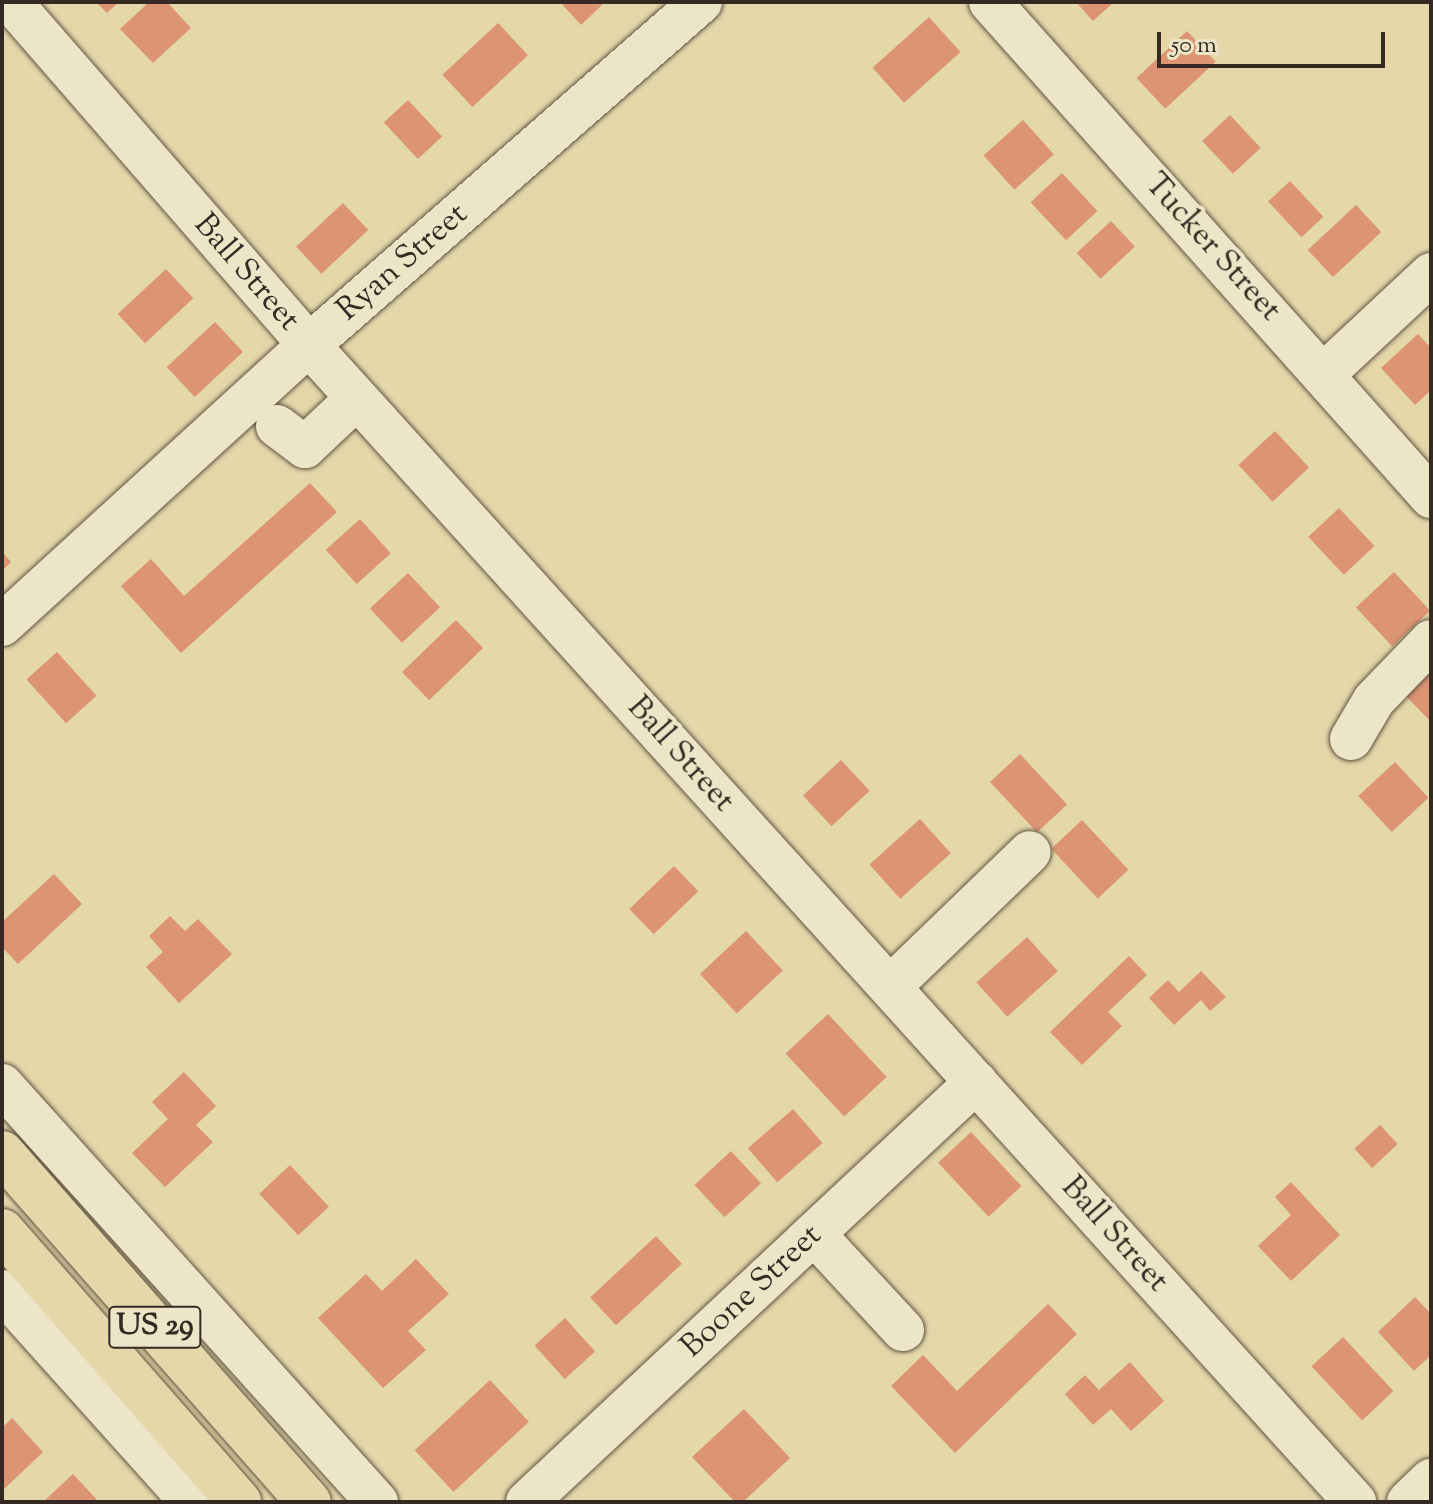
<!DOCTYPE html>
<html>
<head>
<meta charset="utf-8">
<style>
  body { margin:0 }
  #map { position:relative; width:1433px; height:1504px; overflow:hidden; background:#e4d7a9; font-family:"Sorts Mill Goudy",serif }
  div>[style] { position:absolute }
  .building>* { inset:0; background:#dc9473; transform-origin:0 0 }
  .roads { filter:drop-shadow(0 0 2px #615544) drop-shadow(0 0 2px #615544) }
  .minor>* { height:42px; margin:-21px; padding:0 21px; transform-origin:21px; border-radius:21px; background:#ede5c7 }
  .highway>* { height:44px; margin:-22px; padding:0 22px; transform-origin:22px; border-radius:22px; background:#e4d7a9 }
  span { translate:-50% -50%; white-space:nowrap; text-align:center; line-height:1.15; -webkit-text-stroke:8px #ede5c7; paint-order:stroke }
  .shield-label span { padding:2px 6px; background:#ede5c7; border:2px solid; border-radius:6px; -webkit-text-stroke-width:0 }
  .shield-label { font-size:30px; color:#352a23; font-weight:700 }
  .street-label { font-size:32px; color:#352a23 }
  .frame { position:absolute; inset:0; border:4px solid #352a23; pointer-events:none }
  .scale { position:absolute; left:1157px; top:32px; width:228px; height:36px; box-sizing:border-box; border:4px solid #352a23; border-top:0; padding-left:10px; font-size:24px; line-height:28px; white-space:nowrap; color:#352a23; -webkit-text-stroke:6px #ede5c7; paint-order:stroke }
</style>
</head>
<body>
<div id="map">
  <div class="building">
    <i style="clip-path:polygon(96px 2px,119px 2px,107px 13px)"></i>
    <i style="clip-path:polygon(149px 2px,167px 2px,191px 28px,153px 63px,120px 29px)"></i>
    <i style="clip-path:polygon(560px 2px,605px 2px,581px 25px)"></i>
    <i style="clip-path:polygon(1076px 2px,1114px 2px,1093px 21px)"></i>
    <i style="left:929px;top:17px;width:47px;height:76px;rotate:48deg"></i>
    <i style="left:498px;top:23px;width:44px;height:76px;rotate:47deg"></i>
    <i style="left:1187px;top:31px;width:42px;height:69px;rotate:47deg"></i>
    <i style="left:408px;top:100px;width:50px;height:33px;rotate:47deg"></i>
    <i style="left:1230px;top:115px;width:45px;height:38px;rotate:47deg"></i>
    <i style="left:1023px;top:120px;width:46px;height:53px;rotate:48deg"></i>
    <i style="left:1062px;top:173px;width:52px;height:43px;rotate:47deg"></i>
    <i style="left:1290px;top:181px;width:49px;height:30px;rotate:47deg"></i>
    <i style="left:343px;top:203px;width:37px;height:64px;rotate:47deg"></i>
    <i style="left:1356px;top:205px;width:37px;height:66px;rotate:47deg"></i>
    <i style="left:1111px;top:221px;width:35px;height:47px;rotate:47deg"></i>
    <i style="left:166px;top:269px;width:40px;height:66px;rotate:47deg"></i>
    <i style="left:215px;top:322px;width:41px;height:66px;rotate:47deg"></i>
    <i style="clip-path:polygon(1418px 334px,1431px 348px,1431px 390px,1415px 405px,1381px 368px)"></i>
    <i style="left:1275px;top:431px;width:50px;height:50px;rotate:47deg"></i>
    <i style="clip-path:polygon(310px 483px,337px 512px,181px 653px,121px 586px,151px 559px,184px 596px)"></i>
    <i style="left:1339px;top:508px;width:52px;height:42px;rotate:47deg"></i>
    <i style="left:360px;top:519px;width:46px;height:46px;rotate:48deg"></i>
    <i style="clip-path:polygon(2px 552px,11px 562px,2px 571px)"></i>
    <i style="left:1394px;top:572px;width:53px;height:52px;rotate:47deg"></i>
    <i style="left:408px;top:573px;width:47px;height:52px;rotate:47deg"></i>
    <i style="left:456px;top:620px;width:39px;height:75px;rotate:46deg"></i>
    <i style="left:57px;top:652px;width:59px;height:41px;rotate:48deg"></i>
    <i style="clip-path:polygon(1431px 667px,1431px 722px,1403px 693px)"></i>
    <i style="left:1020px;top:754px;width:69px;height:41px;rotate:47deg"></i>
    <i style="left:841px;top:760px;width:42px;height:52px;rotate:47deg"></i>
    <i style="left:1395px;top:762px;width:49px;height:50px;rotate:47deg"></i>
    <i style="left:920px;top:819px;width:46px;height:68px;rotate:48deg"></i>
    <i style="left:1082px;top:820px;width:68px;height:42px;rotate:47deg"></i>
    <i style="left:674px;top:866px;width:35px;height:62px;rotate:46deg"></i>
    <i style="clip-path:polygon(54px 874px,82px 904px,18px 964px,2px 947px,2px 922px)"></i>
    <i style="clip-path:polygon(170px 916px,185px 931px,198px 919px,232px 954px,179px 1003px,146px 967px,163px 952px,149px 936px)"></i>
    <i style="left:746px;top:931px;width:54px;height:63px;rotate:47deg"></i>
    <i style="left:1027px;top:937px;width:46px;height:68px;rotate:48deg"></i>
    <i style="clip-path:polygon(1129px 956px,1147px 975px,1108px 1012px,1122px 1026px,1082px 1065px,1050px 1032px)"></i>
    <i style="clip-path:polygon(1201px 971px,1226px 997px,1210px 1011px,1201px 1000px,1174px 1025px,1149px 998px,1168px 980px,1179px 992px)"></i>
    <i style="left:828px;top:1014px;width:86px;height:58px;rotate:47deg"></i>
    <i style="clip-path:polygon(184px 1072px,216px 1106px,196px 1125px,213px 1142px,165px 1187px,132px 1153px,168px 1119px,152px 1102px)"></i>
    <i style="left:793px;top:1109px;width:45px;height:60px;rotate:49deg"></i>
    <i style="left:1380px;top:1125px;width:26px;height:35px;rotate:47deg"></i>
    <i style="left:971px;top:1132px;width:74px;height:45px;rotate:47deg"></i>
    <i style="left:731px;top:1151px;width:44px;height:50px;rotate:47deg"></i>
    <i style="left:290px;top:1165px;width:57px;height:42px;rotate:47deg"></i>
    <i style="clip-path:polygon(1291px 1182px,1340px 1235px,1291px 1281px,1258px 1246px,1291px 1215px,1275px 1197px)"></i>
    <i style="left:656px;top:1236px;width:38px;height:90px;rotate:47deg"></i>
    <i style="clip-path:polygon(416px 1259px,449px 1294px,408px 1331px,426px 1350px,383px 1388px,318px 1318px,366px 1274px,382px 1291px)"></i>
    <i style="clip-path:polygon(1415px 1297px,1431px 1314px,1431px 1355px,1414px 1371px,1378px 1332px)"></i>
    <i style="clip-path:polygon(1048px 1304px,1077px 1334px,955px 1453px,891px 1386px,923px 1355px,957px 1391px)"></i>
    <i style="left:565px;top:1318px;width:45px;height:41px;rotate:48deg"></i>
    <i style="left:1343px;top:1337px;width:74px;height:43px;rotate:47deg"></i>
    <i style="clip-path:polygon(1130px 1362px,1164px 1401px,1131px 1431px,1111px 1409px,1093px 1425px,1065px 1394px,1085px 1375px,1099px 1390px)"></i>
    <i style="left:490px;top:1380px;width:57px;height:103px;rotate:47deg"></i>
    <i style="clip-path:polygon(744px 1409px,790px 1458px,743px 1502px,735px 1502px,692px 1457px)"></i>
    <i style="clip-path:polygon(12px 1418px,43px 1452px,2px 1491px,2px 1428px)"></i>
    <i style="clip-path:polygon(73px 1474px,99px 1502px,43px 1502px)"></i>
  </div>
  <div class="roads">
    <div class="minor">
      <i style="left:11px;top:2px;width:454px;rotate:49deg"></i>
      <i style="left:309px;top:345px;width:1560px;rotate:47.88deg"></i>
      <i style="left:990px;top:2px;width:663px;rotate:48.3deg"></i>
      <i style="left:1325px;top:373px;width:145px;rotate:-43deg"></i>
      <i style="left:277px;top:426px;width:35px;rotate:37deg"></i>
      <i style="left:305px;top:447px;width:71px;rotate:-43.3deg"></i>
      <i style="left:2px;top:625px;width:416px;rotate:-42.4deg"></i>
      <i style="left:309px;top:345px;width:521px;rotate:-41.19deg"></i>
      <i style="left:1351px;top:739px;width:45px;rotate:-59.5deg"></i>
      <i style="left:1374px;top:700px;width:82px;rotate:-46deg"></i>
      <i style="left:890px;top:987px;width:194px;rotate:-44deg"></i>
      <i style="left:2px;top:1085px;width:561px;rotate:48.04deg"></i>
      <i style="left:814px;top:1234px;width:131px;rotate:47.2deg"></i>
      <i style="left:2px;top:1291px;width:283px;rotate:48.1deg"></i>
      <i style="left:527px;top:1502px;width:615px;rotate:-43.09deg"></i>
      <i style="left:1408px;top:1502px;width:32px;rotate:-44deg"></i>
    </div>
    <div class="highway">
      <i style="left:2px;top:1153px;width:465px;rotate:48.7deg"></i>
      <i style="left:2px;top:1231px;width:360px;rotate:48.8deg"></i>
    </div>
  </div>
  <div class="shield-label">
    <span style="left:155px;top:1327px">US 29</span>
  </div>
  <div class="street-label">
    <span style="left:1212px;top:248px;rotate:48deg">Tucker Street</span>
    <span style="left:403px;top:263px;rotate:-41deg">Ryan Street</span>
    <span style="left:246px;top:273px;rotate:49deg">Ball Street</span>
    <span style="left:680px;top:755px;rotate:48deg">Ball Street</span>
    <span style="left:1114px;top:1235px;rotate:48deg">Ball Street</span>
    <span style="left:752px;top:1292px;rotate:-43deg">Boone Street</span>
  </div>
  <div class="frame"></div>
  <div class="scale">50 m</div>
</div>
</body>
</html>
